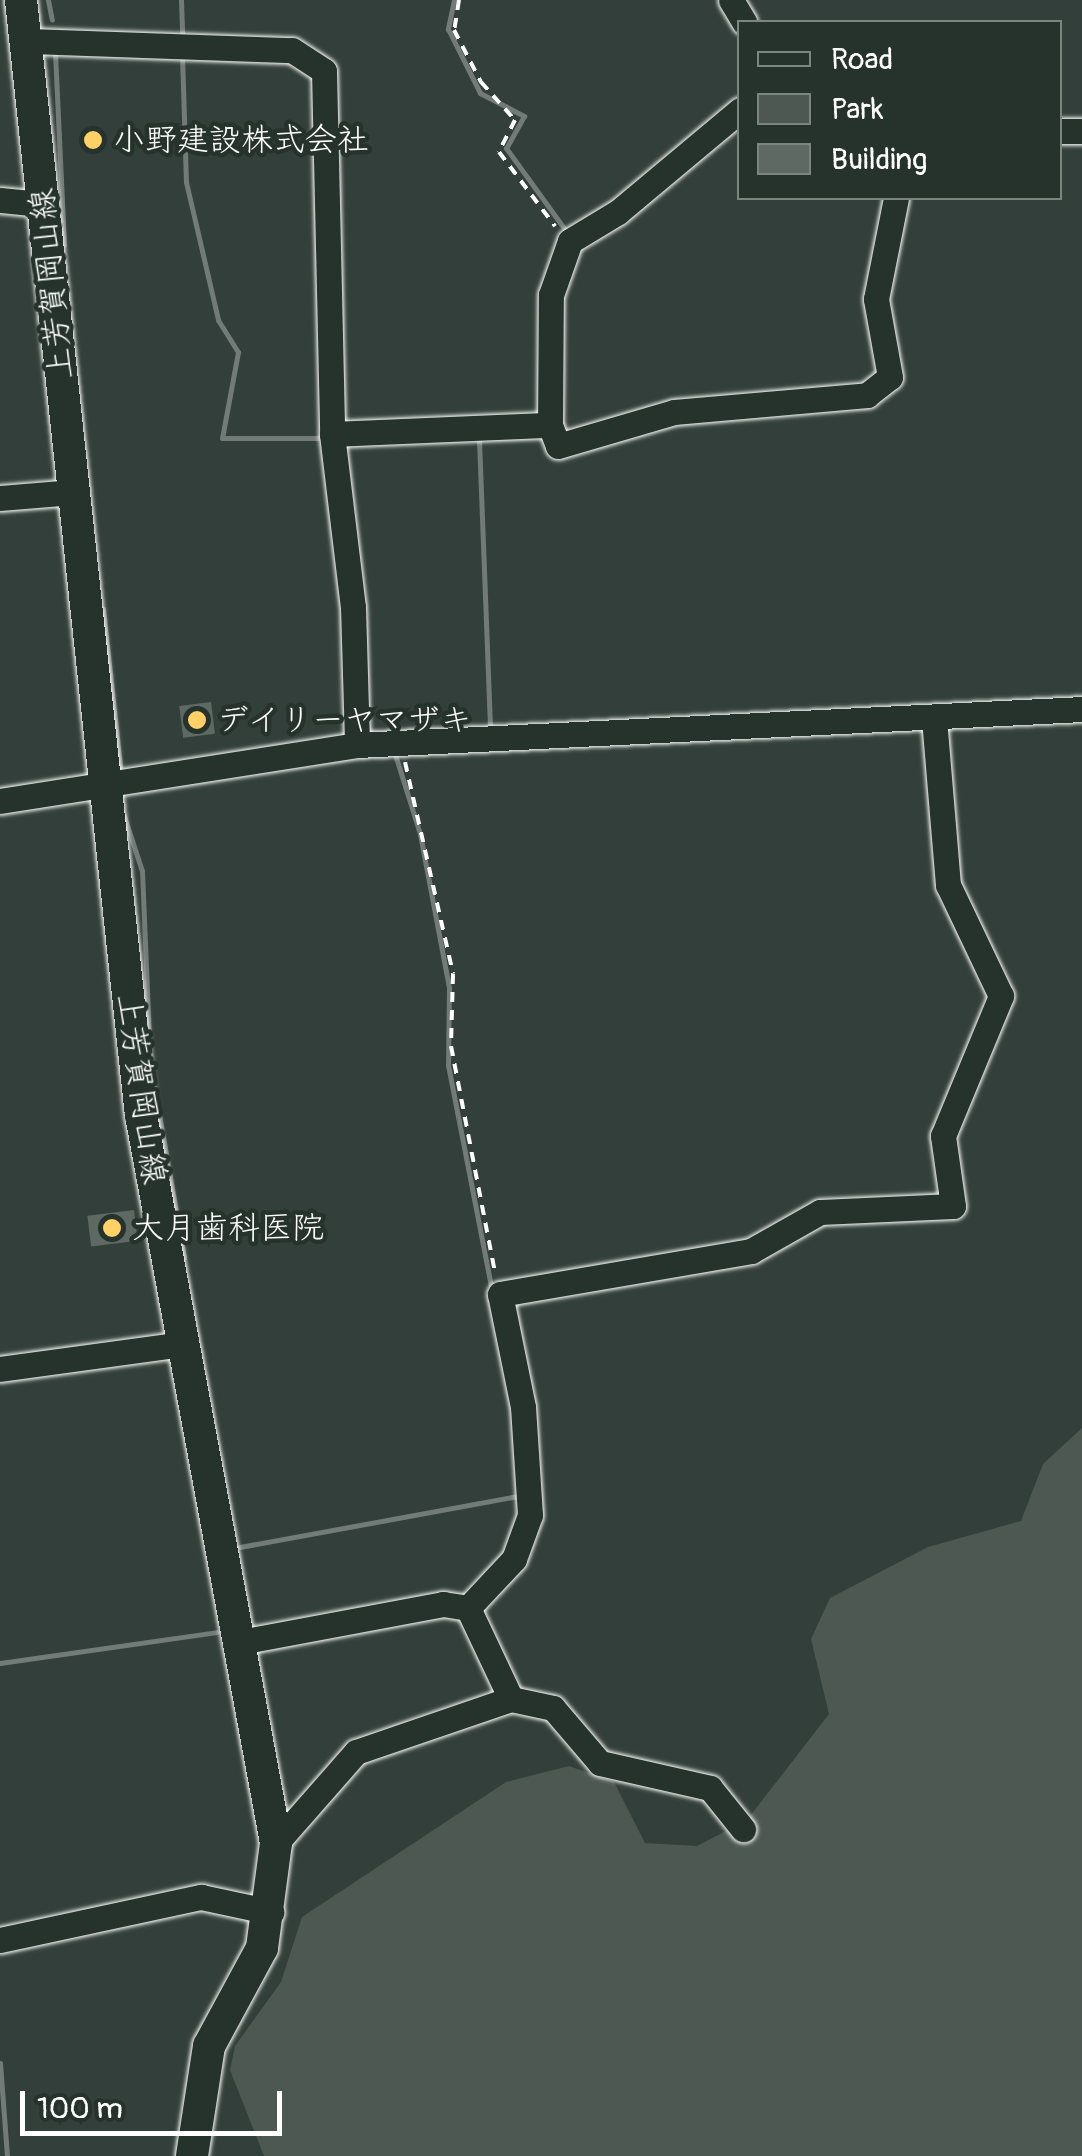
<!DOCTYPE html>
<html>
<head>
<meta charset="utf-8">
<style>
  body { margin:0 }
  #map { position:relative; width:1082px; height:2156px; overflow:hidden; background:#333f3a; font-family:Pangolin,"Klee One",sans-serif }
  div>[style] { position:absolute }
  .green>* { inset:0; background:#4d5853 }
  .stream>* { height:5px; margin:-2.5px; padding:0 2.5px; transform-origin:2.5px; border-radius:2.5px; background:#737b78 }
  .building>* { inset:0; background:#5f6964; transform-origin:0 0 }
  .path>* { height:4px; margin-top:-2px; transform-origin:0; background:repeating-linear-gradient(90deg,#fff 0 10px,transparent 0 18px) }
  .roads { filter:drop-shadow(0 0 2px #fff) drop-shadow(0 0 2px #fff) }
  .minor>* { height:25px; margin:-12.5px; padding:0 12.5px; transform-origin:12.5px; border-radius:12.5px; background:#26332d }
  .major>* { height:32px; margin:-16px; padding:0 16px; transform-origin:16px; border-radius:16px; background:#26332d }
  .dots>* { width:28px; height:28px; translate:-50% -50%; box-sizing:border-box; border:5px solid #26332d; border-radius:50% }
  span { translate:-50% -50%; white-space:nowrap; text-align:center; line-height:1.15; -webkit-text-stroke:9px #26332d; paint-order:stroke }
  .poi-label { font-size:32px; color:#fff }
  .left { translate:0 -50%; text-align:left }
  .street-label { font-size:32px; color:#fff }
  .legend { position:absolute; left:737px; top:20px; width:325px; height:180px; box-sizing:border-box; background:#26332d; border:2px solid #7d8581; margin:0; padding:12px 18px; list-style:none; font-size:30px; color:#fff }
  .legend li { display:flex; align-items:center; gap:20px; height:50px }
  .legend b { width:50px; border:2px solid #7d8581 }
  .scale { position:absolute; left:20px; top:2091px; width:262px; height:45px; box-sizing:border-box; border:5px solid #fff; border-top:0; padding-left:12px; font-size:30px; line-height:35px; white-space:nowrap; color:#fff; -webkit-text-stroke:8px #26332d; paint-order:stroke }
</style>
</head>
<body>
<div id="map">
  <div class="green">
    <i style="clip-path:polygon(1082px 1428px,1082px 2156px,264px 2156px,230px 2070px,235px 2046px,281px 1982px,302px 1917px,506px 1782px,569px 1766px,614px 1782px,645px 1843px,697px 1846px,747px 1820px,829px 1714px,811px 1639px,830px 1598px,928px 1547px,1021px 1521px,1043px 1464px)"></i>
  </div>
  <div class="stream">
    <i style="left:48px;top:0;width:20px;rotate:79deg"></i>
    <i style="left:181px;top:0;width:37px;rotate:88deg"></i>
    <i style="left:454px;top:0;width:30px;rotate:102deg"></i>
    <i style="left:448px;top:29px;width:72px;rotate:63.4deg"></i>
    <i style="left:480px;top:93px;width:50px;rotate:27.6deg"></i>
    <i style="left:524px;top:116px;width:37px;rotate:119deg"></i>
    <i style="left:506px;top:148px;width:107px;rotate:54.1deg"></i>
    <i style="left:55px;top:53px;width:192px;rotate:87.3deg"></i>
    <i style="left:182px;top:55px;width:127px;rotate:88.2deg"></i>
    <i style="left:186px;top:182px;width:142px;rotate:76.9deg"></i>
    <i style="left:218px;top:320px;width:38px;rotate:58deg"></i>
    <i style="left:238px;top:352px;width:87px;rotate:100.5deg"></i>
    <i style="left:222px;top:438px;width:104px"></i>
    <i style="left:479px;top:440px;width:288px;rotate:87.8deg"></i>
    <i style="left:103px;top:609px;width:158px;rotate:83.8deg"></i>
    <i style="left:394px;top:751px;width:87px;rotate:72.6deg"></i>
    <i style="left:420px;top:834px;width:157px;rotate:79.3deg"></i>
    <i style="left:449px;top:988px;width:77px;rotate:90.7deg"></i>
    <i style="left:448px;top:1065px;width:231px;rotate:79deg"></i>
    <i style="left:124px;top:816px;width:58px;rotate:71.9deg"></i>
    <i style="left:142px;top:871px;width:169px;rotate:87.6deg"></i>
    <i style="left:155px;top:1091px;width:169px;rotate:80.1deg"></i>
    <i style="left:240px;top:1547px;width:284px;rotate:-10.4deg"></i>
    <i style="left:0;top:1663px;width:219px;rotate:-8.1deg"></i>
    <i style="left:0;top:2063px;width:93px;rotate:85.7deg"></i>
  </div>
  <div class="building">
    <i style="left:211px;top:702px;width:32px;height:32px;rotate:83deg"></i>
    <i style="left:134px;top:1210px;width:31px;height:47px;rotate:83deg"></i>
  </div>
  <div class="path">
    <i style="left:459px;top:0;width:30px;rotate:99deg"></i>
    <i style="left:454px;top:30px;width:59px;rotate:62.6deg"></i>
    <i style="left:481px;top:82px;width:51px;rotate:48.2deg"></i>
    <i style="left:515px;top:120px;width:36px;rotate:117deg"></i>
    <i style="left:499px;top:152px;width:93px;rotate:52.9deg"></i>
    <i style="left:405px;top:762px;width:217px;rotate:77.2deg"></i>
    <i style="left:453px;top:974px;width:72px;rotate:91.6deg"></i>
    <i style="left:451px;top:1046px;width:230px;rotate:79deg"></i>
  </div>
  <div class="roads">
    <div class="minor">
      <i style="left:731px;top:0;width:26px;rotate:59deg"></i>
      <i style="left:30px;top:41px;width:262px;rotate:2deg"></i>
      <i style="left:292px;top:50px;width:38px;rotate:33deg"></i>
      <i style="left:324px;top:71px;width:363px;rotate:88.7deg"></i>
      <i style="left:332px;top:434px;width:174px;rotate:83.1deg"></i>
      <i style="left:353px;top:607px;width:138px;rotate:88.3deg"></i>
      <i style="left:1060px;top:131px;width:22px"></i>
      <i style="left:0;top:200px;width:41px;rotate:5.6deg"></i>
      <i style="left:550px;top:425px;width:22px;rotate:69deg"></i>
      <i style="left:558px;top:446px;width:121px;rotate:-16.3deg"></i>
      <i style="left:674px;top:412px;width:194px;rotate:-5deg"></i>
      <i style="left:867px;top:395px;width:29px;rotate:-38deg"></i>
      <i style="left:890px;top:377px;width:79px;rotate:-100.2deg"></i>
      <i style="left:876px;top:299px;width:103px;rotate:-78.8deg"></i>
      <i style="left:332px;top:434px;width:218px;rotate:-2.4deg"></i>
      <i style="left:550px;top:425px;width:130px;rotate:-89.6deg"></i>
      <i style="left:551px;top:295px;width:57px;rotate:-70.6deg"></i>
      <i style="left:570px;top:241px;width:56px;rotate:-31.1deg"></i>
      <i style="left:618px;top:212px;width:159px;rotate:-39.9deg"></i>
      <i style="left:0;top:498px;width:73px;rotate:-4.7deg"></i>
      <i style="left:0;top:801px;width:361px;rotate:-8.9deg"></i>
      <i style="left:357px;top:745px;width:726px;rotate:-2.84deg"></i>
      <i style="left:0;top:1369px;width:184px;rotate:-7.8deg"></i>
      <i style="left:240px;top:1642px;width:207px;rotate:-10.6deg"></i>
      <i style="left:443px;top:1604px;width:25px;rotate:9deg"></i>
      <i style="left:511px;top:1699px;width:43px;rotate:12.1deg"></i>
      <i style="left:553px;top:1708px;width:72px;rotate:49.5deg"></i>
      <i style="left:600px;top:1763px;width:113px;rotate:12.8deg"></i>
      <i style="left:710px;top:1788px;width:53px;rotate:51.2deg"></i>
      <i style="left:276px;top:1843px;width:121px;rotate:-48.7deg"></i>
      <i style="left:356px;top:1752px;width:164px;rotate:-18.9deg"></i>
      <i style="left:511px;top:1699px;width:101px;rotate:-115.3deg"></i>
      <i style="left:468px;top:1608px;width:67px;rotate:-46.8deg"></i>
      <i style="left:514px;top:1559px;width:47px;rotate:-70deg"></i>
      <i style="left:530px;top:1515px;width:108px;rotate:-93.7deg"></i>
      <i style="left:523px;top:1407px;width:115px;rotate:-101.5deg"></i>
      <i style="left:500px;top:1294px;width:255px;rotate:-9.7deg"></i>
      <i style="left:751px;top:1251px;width:79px;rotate:-29.5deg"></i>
      <i style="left:820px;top:1212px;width:133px;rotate:-2.6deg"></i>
      <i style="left:953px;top:1206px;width:71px;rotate:-98.1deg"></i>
      <i style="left:943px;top:1136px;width:152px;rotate:-67.5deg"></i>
      <i style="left:1001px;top:996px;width:123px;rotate:-115.5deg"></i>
      <i style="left:948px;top:885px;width:168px;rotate:-94.8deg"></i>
      <i style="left:0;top:1940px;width:206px;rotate:-12.1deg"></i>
      <i style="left:201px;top:1897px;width:72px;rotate:12.1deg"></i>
    </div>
    <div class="major">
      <i style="left:21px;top:0;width:1121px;rotate:83.86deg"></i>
      <i style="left:141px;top:1115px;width:740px;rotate:79.49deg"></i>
      <i style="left:276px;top:1843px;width:106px;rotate:97.6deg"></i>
      <i style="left:262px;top:1948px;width:111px;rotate:118.4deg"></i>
      <i style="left:209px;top:2046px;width:111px;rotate:98.8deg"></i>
    </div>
  </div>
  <div class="dots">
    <i style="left:93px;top:140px;background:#ffd166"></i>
    <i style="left:197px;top:720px;background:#ffd166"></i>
    <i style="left:112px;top:1228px;background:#ffd166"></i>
  </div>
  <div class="poi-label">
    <span class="left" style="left:113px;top:140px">小野建設株式会社</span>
    <span class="left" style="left:217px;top:720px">デイリーヤマザキ</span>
    <span class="left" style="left:132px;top:1228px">大月歯科医院</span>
  </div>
  <div class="street-label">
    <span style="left:52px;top:284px;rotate:-96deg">上芳賀岡山線</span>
    <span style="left:141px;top:1089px;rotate:82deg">上芳賀岡山線</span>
  </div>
  <ul class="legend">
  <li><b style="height:12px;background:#26332d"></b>Road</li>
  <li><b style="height:28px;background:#4d5853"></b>Park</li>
  <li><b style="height:28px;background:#5f6964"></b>Building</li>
  </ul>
  <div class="scale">100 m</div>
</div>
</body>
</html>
